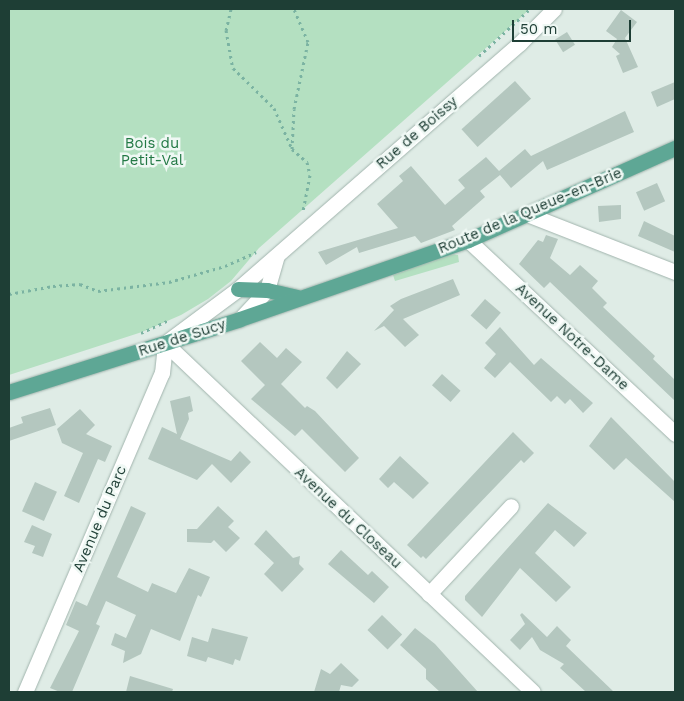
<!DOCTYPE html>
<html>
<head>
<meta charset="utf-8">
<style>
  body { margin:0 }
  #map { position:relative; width:684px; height:701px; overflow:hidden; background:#dfece6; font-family:"Work Sans",sans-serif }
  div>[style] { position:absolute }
  .green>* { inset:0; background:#b4e0c1 }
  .building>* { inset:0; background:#b4c7bf; transform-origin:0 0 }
  .path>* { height:3px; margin-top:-1.5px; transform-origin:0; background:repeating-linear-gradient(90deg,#7bb3a2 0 2.5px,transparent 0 6.5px) }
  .roads { filter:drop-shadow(0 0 1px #a1b4ad) drop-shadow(0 0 1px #a1b4ad) }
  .minor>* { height:15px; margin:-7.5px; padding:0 7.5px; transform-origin:7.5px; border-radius:7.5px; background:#fff }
  .major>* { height:15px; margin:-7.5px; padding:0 7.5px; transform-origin:7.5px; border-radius:7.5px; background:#5ea795 }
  span { translate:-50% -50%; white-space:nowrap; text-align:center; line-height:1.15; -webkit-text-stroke:5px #eff8f4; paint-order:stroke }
  .street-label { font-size:15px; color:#1e3e35 }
  .park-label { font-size:15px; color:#237945 }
  .frame { position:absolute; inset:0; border:10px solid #1e3e35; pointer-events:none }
  .scale { position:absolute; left:512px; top:20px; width:119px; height:22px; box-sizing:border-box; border:2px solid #1e3e35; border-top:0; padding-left:6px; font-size:15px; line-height:18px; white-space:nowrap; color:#1e3e35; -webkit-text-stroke:4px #eff8f4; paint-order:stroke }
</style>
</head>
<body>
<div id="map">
  <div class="green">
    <i style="clip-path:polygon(9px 9px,530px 9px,259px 248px,231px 281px,208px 299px,181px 315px,142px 332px,9px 375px)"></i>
    <i style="clip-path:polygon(451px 254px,458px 255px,459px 262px,395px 281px,393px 275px)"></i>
  </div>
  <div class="building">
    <i style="clip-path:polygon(621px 10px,637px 22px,625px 38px,638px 67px,623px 73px,616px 56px,620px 54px,612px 47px,617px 39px,606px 31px)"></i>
    <i style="left:567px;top:32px;width:15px;height:14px;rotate:58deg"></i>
    <i style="left:515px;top:81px;width:24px;height:72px;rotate:48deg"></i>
    <i style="clip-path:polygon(675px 82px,675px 99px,657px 107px,651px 92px)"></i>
    <i style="clip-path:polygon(625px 111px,634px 132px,547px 170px,543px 161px,511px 188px,500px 175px,480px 191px,485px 197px,452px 226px,455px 230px,421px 243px,415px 236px,359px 253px,357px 247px,326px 265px,318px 252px,398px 228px,377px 204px,403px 181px,399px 176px,411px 166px,445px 205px,465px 188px,458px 180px,486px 157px,499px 171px,525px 149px,531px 156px)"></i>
    <i style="left:657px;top:183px;width:20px;height:23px;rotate:66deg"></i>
    <i style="clip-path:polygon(621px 205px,621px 219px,599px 222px,598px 206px)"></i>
    <i style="clip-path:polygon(644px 221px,675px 236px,675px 252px,638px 236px)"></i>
    <i style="clip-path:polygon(546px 235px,558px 239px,550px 258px,570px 275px,580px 265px,598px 281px,592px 288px,607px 303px,603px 307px,655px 356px,653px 359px,675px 380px,675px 401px,550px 282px,544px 288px,519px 264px,538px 240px,543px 242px)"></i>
    <i style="clip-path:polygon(453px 279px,460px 295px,403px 319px,419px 335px,405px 347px,384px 326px,374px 331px,394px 310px,390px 306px,401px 299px)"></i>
    <i style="left:485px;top:299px;width:21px;height:22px;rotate:41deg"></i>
    <i style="clip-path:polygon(500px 327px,534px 365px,541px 358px,593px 403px,583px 413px,570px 399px,565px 404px,557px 396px,551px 402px,510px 362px,495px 378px,484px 368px,496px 354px,485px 343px)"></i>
    <i style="clip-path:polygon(260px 342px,277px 358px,286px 348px,302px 362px,281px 384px,305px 408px,307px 406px,315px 411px,359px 458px,345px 472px,302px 429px,295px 436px,251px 399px,265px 385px,241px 361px)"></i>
    <i style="clip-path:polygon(347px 351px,361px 364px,337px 389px,326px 378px)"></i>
    <i style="left:442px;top:374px;width:25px;height:15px;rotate:42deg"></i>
    <i style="clip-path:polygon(190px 396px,193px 411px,188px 413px,189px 419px,180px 439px,231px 461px,240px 451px,251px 462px,231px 483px,212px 464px,197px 480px,148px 459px,162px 427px,177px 434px,170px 401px)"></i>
    <i style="clip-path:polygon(50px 408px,56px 425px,9px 441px,9px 428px,23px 423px,21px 417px)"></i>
    <i style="clip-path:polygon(80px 409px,95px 425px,86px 434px,112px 446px,105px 462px,98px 459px,79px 503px,64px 496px,83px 453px,62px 443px,57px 429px)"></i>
    <i style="clip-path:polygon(611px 417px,675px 482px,675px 502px,626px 458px,614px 470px,589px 446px)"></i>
    <i style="clip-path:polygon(513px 432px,534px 453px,524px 463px,521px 460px,426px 559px,423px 556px,421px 558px,407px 545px)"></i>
    <i style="clip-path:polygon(400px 456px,429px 483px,413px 499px,394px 482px,388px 488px,379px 479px)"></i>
    <i style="left:35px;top:482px;width:24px;height:32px;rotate:24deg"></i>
    <i style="clip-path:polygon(548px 503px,587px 533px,574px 547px,555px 530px,535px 553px,571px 587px,556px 602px,520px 568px,482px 617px,465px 600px,465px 596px)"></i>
    <i style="clip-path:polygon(131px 506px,146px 513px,117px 577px,148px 592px,152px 583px,176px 593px,189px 568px,210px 577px,201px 597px,198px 595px,180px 641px,151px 629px,141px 654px,123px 663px,125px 651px,111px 645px,115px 633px,126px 638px,136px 615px,106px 601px,96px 624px,100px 626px,72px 692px,60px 692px,50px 688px,79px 631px,66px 625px,76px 601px,87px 606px)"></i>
    <i style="clip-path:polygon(218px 506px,234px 521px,228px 527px,240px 538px,226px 552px,214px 540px,211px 543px,187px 542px,187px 529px,197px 529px)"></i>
    <i style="clip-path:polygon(32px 525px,52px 534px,43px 557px,32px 553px,35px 546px,24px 542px)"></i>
    <i style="clip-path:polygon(266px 530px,293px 558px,300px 556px,299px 564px,304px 569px,282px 592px,264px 574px,274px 563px,254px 544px)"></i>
    <i style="clip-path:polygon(341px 550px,368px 575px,372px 571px,389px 587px,374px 603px,328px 564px)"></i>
    <i style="clip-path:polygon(522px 613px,547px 637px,557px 626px,571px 640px,566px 646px,614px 692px,586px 692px,560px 668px,564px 664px,540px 650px,532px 637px,520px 650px,510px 640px,525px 624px,520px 615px)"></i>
    <i style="left:382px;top:615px;width:28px;height:21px;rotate:44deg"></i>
    <i style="clip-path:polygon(212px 628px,248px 637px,240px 661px,235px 659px,233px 665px,208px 657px,206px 662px,187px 656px,192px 637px,208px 642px)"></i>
    <i style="clip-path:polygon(415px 628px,435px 644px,478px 692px,440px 692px,426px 679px,426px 669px,400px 645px)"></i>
    <i style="clip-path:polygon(341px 663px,359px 680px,352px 687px,341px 685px,339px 692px,314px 692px,321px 669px,330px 674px)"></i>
    <i style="clip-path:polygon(130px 676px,173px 689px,172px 692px,126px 692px)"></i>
  </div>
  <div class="path">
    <i style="left:231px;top:9px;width:22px;rotate:103deg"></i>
    <i style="left:226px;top:30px;width:39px;rotate:80deg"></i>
    <i style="left:233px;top:68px;width:57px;rotate:44.3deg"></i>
    <i style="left:274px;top:108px;width:45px;rotate:66.3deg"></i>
    <i style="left:292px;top:149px;width:20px;rotate:41deg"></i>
    <i style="left:307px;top:162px;width:13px;rotate:77deg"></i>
    <i style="left:310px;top:175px;width:37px;rotate:101deg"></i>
    <i style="left:479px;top:56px;width:69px;rotate:-42.7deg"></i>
    <i style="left:292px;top:149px;width:40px;rotate:-87.1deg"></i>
    <i style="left:294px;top:109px;width:68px;rotate:-78.2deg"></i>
    <i style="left:308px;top:42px;width:36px;rotate:-113deg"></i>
    <i style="left:9px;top:294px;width:45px;rotate:-10.3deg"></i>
    <i style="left:53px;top:286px;width:27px;rotate:-4deg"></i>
    <i style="left:80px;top:284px;width:19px;rotate:21deg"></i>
    <i style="left:98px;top:291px;width:72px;rotate:-7.2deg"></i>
    <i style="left:169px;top:282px;width:58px;rotate:-15.9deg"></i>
    <i style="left:225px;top:266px;width:34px;rotate:-24deg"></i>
    <i style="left:141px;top:333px;width:29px;rotate:-25deg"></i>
  </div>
  <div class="roads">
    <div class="minor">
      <i style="left:527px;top:214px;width:159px;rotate:21.4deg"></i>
      <i style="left:468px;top:240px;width:284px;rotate:43.1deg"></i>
      <i style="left:240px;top:319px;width:40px;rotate:-47deg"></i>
      <i style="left:267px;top:290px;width:35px;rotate:-74deg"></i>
      <i style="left:168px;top:341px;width:87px;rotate:-36.6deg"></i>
      <i style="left:238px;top:289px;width:374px;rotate:-41.1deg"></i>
      <i style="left:520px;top:43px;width:48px;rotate:-45deg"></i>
      <i style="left:165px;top:343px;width:507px;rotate:43.48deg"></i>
      <i style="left:429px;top:594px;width:120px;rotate:-47deg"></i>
      <i style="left:25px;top:692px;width:347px;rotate:-66.8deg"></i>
      <i style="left:162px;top:373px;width:30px;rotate:-84deg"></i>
    </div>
    <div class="major">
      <i style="left:238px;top:289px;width:29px;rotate:2deg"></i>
      <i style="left:267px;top:290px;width:31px;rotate:13deg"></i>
      <i style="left:9px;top:392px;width:242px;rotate:-17.5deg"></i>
      <i style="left:240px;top:319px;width:241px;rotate:-19.1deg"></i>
      <i style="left:468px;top:240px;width:227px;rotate:-24deg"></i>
    </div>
  </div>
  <div class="street-label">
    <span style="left:417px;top:133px;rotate:-41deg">Rue de Boissy</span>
    <span style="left:530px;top:211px;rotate:-23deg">Route de la Queue-en-Brie</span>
    <span style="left:572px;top:337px;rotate:43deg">Avenue Notre-Dame</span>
    <span style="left:182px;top:338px;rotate:-18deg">Rue de Sucy</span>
    <span style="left:348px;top:518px;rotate:43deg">Avenue du Closeau</span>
    <span style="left:100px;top:519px;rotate:-67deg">Avenue du Parc</span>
  </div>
  <div class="park-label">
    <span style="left:152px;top:152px">Bois du<br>Petit-Val</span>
  </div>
  <div class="frame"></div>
  <div class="scale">50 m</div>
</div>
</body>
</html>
